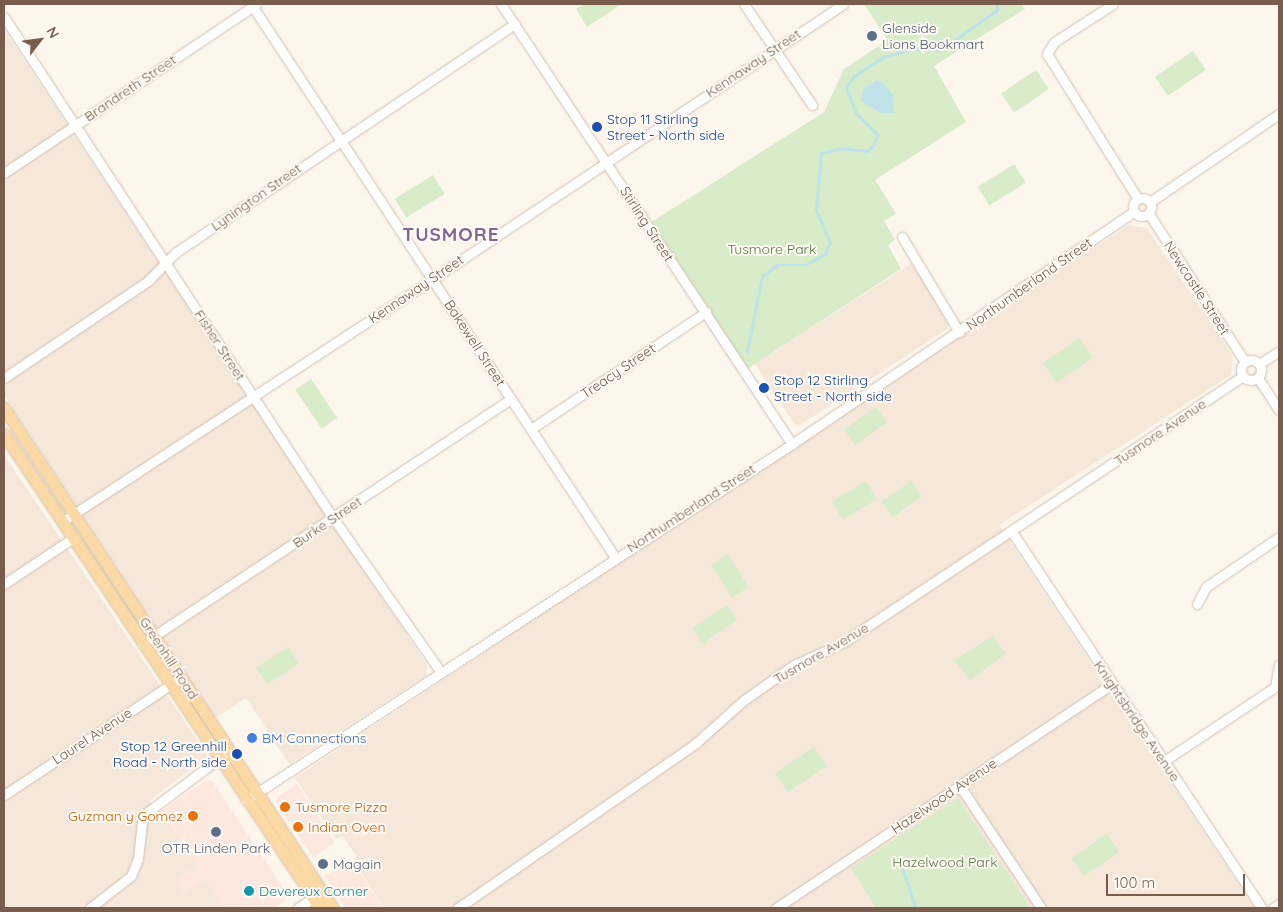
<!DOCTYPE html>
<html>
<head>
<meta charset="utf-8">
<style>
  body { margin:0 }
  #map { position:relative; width:1283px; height:912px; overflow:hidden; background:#fdf6ec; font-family:Quicksand,sans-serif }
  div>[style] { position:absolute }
  .residential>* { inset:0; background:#f5e8da }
  .commercial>* { inset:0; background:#fde8e0 }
  .green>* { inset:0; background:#d8ecc9; transform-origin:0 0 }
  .water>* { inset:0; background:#bfe3e8 }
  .stream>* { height:2.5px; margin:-1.25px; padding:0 1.25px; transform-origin:1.25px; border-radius:1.25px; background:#bfe3e8 }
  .roads { filter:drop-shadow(0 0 1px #d1beb0) drop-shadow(0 0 1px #d1beb0) }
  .minor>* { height:9px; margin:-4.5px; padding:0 4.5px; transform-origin:4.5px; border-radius:4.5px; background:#fff }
  .minor>.ring { margin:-4.5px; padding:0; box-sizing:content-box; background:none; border:9px solid #fff; border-radius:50% }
  .major>* { height:11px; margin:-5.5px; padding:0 5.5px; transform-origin:5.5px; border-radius:5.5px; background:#fbd9a5 }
  .dots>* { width:14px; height:14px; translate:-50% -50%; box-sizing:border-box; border:2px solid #fffaf3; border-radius:50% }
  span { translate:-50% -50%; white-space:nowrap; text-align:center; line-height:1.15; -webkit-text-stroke:4px #fffaf3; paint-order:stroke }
  .service-label { font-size:14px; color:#4e5e75 }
  .left { translate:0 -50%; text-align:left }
  .street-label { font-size:14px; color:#7a5c4d }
  .transit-label { font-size:14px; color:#164399 }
  .right { translate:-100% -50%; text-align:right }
  .park-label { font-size:14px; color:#537a41 }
  .shop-label { font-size:14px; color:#366cbe }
  .food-label { font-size:14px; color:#c56008 }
  .culture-label { font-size:14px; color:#0d838f }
  .district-label { font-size:19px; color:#846695; font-weight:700; letter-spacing:1px }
  .frame { position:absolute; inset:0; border:5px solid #7a5c4d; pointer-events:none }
  .north { position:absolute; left:15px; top:15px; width:50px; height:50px; -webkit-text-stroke:4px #fffaf3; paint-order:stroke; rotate:60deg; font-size:14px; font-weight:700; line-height:20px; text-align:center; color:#7a5c4d }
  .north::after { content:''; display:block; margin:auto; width:18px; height:22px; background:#7a5c4d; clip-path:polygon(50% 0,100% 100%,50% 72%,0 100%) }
  .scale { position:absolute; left:1106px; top:874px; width:139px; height:22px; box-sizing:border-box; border:2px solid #7a5c4d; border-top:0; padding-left:6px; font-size:15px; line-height:18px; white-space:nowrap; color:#7a5c4d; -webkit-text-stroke:4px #fffaf3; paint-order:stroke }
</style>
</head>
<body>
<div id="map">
  <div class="residential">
    <i style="clip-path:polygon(4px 30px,427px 665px,426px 676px,289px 764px,246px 698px,216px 718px,4px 395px)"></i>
    <i style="clip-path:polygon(1129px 225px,1147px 228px,1233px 356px,1231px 375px,999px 525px,1254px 908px,384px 908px,353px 860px,357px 857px,342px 836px,336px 839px,295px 778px)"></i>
    <i style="clip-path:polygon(912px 263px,944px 313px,949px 324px,946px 330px,800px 425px,794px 424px,755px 364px)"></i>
    <i style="clip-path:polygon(4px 455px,208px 756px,149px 801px,161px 811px,197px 865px,176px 880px,184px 893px,206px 879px,225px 908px,4px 908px)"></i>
  </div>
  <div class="commercial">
    <i style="clip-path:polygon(206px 780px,212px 781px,286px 892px,284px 902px,274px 908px,225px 908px,206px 879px,184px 893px,175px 880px,197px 865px,161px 811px)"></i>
    <i style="clip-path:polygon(297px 784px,335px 842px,313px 858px,277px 803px,277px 797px)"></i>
    <i style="clip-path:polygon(351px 859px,383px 908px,345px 908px,325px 876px)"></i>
  </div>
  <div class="green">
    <i style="clip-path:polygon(585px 4px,617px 4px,619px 6px,587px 27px,576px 9px)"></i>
    <i style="clip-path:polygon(864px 4px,1022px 4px,1025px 9px,934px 66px,966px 122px,875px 180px,896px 214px,884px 221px,895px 240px,888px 245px,901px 269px,744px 371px,647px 225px,824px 112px,844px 69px,887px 40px)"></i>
    <i style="left:1193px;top:51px;width:23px;height:46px;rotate:56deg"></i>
    <i style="left:1036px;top:70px;width:23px;height:42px;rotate:56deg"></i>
    <i style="left:1014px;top:164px;width:22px;height:43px;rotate:58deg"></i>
    <i style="left:433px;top:175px;width:22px;height:45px;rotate:58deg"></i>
    <i style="left:1079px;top:338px;width:24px;height:44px;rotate:55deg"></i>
    <i style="left:311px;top:379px;width:47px;height:19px;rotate:56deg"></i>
    <i style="left:876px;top:407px;width:19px;height:39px;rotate:55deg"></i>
    <i style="left:866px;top:481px;width:21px;height:40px;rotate:59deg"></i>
    <i style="left:911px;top:481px;width:19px;height:36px;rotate:55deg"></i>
    <i style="left:728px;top:554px;width:39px;height:20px;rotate:58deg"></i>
    <i style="left:727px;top:605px;width:18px;height:42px;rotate:56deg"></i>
    <i style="clip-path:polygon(993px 636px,1006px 654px,970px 680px,954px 660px)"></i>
    <i style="left:288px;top:647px;width:20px;height:38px;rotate:57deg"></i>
    <i style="left:814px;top:747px;width:23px;height:47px;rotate:56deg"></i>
    <i style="clip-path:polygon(958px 798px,1031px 908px,876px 908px,851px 868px)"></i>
    <i style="left:1107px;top:834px;width:22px;height:43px;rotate:56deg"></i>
  </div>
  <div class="water">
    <i style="clip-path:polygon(877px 80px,883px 83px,893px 95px,894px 113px,880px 113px,861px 101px,864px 88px)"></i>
  </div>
  <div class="stream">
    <i style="left:747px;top:352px;width:77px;rotate:-78.8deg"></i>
    <i style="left:762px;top:276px;width:19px;rotate:-36deg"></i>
    <i style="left:777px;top:265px;width:28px"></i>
    <i style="left:805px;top:265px;width:23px;rotate:-29deg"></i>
    <i style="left:825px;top:254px;width:12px;rotate:-66deg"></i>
    <i style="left:830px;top:243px;width:36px;rotate:-113deg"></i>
    <i style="left:816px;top:210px;width:57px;rotate:-85deg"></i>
    <i style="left:821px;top:153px;width:22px;rotate:-13deg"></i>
    <i style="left:842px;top:148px;width:25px;rotate:7deg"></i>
    <i style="left:867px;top:151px;width:8px;rotate:-40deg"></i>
    <i style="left:873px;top:146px;width:12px;rotate:-70deg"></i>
    <i style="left:877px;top:135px;width:30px;rotate:-134deg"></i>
    <i style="left:856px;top:113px;width:27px;rotate:-112deg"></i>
    <i style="left:846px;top:88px;width:14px;rotate:-56deg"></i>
    <i style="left:854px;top:76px;width:35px;rotate:-33deg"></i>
    <i style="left:883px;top:57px;width:29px;rotate:-16deg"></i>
    <i style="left:911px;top:49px;width:30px;rotate:2deg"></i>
    <i style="left:941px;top:50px;width:69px;rotate:-35.5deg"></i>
    <i style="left:997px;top:10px;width:6px;rotate:-90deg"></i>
    <i style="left:901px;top:864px;width:46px;rotate:71.2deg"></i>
  </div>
  <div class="roads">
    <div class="minor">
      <i style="left:251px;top:4px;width:662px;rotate:56.65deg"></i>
      <i style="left:501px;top:4px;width:528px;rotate:56.52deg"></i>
      <i style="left:744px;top:4px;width:122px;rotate:56deg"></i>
      <i style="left:1113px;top:4px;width:70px;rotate:147.2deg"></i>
      <i style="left:1054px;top:42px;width:14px;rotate:120deg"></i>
      <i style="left:1047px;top:54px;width:171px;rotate:57.9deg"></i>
      <i style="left:4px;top:17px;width:592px;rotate:56.71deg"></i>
      <i style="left:329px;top:512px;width:194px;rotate:55.1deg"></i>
      <i style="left:4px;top:173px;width:303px;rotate:-33.8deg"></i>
      <i class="ring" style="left:1133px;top:198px;width:9px;height:9px"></i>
      <i style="left:1150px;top:202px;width:156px;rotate:-34.3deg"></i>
      <i style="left:1149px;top:214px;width:176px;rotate:57deg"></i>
      <i style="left:902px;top:237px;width:111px;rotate:59deg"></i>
      <i class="ring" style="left:1241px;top:360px;width:11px;height:11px"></i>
      <i style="left:1259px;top:364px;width:24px;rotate:-33deg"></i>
      <i style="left:4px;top:378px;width:174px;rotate:-34deg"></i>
      <i style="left:148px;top:281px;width:39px;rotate:-46deg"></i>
      <i style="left:175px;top:253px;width:410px;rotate:-34deg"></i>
      <i style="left:1258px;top:378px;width:38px;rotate:57deg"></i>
      <i style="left:531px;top:429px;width:211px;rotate:-33.8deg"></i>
      <i style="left:63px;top:521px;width:447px;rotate:-33.2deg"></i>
      <i style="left:437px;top:276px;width:489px;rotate:-33.8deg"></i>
      <i style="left:1012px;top:532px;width:452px;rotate:56.4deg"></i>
      <i style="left:4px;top:584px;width:83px;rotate:-33.7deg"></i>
      <i style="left:1197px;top:604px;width:19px;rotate:-62deg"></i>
      <i style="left:1206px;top:587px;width:88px;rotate:-34.4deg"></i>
      <i style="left:142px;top:644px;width:443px;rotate:-33.6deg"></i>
      <i style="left:1164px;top:761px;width:133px;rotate:-33.7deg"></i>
      <i style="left:1275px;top:687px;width:23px;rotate:-80deg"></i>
      <i style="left:960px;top:786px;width:146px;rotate:56.4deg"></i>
      <i style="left:4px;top:795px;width:205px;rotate:-33.5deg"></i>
      <i style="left:246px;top:800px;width:652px;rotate:-33.1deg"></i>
      <i style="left:792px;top:444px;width:413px;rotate:-34.2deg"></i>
      <i style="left:90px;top:908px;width:52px;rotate:-38deg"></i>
      <i style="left:131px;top:876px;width:18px;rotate:-68deg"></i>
      <i style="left:138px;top:859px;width:37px;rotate:-84deg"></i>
      <i style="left:142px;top:822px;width:13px;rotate:-58deg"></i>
      <i style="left:149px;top:811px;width:95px;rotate:-36.9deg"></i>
      <i style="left:298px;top:908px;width:23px;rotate:-34deg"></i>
      <i style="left:458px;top:908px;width:290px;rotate:-34.7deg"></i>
      <i style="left:696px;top:743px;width:64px;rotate:-41.9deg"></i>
      <i style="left:744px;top:700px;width:61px;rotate:-35deg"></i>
      <i style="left:794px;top:665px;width:55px;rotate:-24.7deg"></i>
      <i style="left:844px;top:642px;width:480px;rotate:-33.7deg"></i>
      <i style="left:776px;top:908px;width:404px;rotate:-33.7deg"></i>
      <i style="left:1273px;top:908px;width:7px;rotate:-34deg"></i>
    </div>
    <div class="major">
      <i style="left:4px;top:408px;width:599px;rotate:56.66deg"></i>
      <i style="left:4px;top:434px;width:570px;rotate:56.31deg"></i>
    </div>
  </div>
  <div class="dots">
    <i style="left:872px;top:36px;background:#5c6f8a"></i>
    <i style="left:597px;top:127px;background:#1a4fb4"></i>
    <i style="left:764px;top:388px;background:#1a4fb4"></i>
    <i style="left:252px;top:738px;background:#3f7fe0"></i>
    <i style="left:237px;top:754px;background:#1a4fb4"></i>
    <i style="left:285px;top:807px;background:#e8710a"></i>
    <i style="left:193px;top:816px;background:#e8710a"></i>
    <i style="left:298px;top:827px;background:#e8710a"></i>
    <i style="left:216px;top:832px;background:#5c6f8a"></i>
    <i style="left:323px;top:864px;background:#5c6f8a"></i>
    <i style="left:249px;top:891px;background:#0f9aa8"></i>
  </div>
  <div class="service-label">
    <span class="left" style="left:882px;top:36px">Glenside<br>Lions Bookmart</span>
    <span style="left:216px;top:848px">OTR Linden Park</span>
    <span class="left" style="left:333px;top:864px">Magain</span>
  </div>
  <div class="street-label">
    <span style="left:753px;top:63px;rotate:-34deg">Kennaway Street</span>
    <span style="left:130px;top:88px;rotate:-34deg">Brandreth Street</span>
    <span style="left:256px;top:197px;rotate:-35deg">Lynington Street</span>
    <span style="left:647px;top:224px;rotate:57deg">Stirling Street</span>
    <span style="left:1029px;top:284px;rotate:-35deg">Northumberland Street</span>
    <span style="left:1197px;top:288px;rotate:57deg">Newcastle Street</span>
    <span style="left:416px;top:289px;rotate:-34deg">Kennaway Street</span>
    <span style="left:475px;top:343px;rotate:57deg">Bakewell Street</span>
    <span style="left:220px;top:345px;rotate:57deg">Fisher Street</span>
    <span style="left:618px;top:371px;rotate:-34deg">Treacy Street</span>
    <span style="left:1160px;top:432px;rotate:-34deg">Tusmore Avenue</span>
    <span style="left:691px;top:508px;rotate:-33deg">Northumberland Street</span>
    <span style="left:327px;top:522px;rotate:-34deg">Burke Street</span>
    <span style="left:821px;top:653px;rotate:-30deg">Tusmore Avenue</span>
    <span style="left:169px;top:658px;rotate:57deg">Greenhill Road</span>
    <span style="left:1137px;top:721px;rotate:56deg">Knightsbridge Avenue</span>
    <span style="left:92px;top:736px;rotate:-33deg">Laurel Avenue</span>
    <span style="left:944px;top:796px;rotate:-34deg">Hazelwood Avenue</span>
  </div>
  <div class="transit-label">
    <span class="left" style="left:607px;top:127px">Stop 11 Stirling<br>Street - North side</span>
    <span class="left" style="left:774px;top:388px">Stop 12 Stirling<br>Street - North side</span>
    <span class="right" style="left:227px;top:754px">Stop 12 Greenhill<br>Road - North side</span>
  </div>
  <div class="park-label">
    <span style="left:772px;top:249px">Tusmore Park</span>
    <span style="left:945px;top:862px">Hazelwood Park</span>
  </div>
  <div class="shop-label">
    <span class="left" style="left:262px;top:738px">BM Connections</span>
  </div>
  <div class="food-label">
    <span class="left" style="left:295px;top:807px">Tusmore Pizza</span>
    <span class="right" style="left:183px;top:816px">Guzman y Gomez</span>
    <span class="left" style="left:308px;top:827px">Indian Oven</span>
  </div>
  <div class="culture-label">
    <span class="left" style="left:259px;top:891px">Devereux Corner</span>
  </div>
  <div class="district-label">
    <span style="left:451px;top:235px">TUSMORE</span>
  </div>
  <div class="frame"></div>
  <div class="north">N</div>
  <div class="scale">100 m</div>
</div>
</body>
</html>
